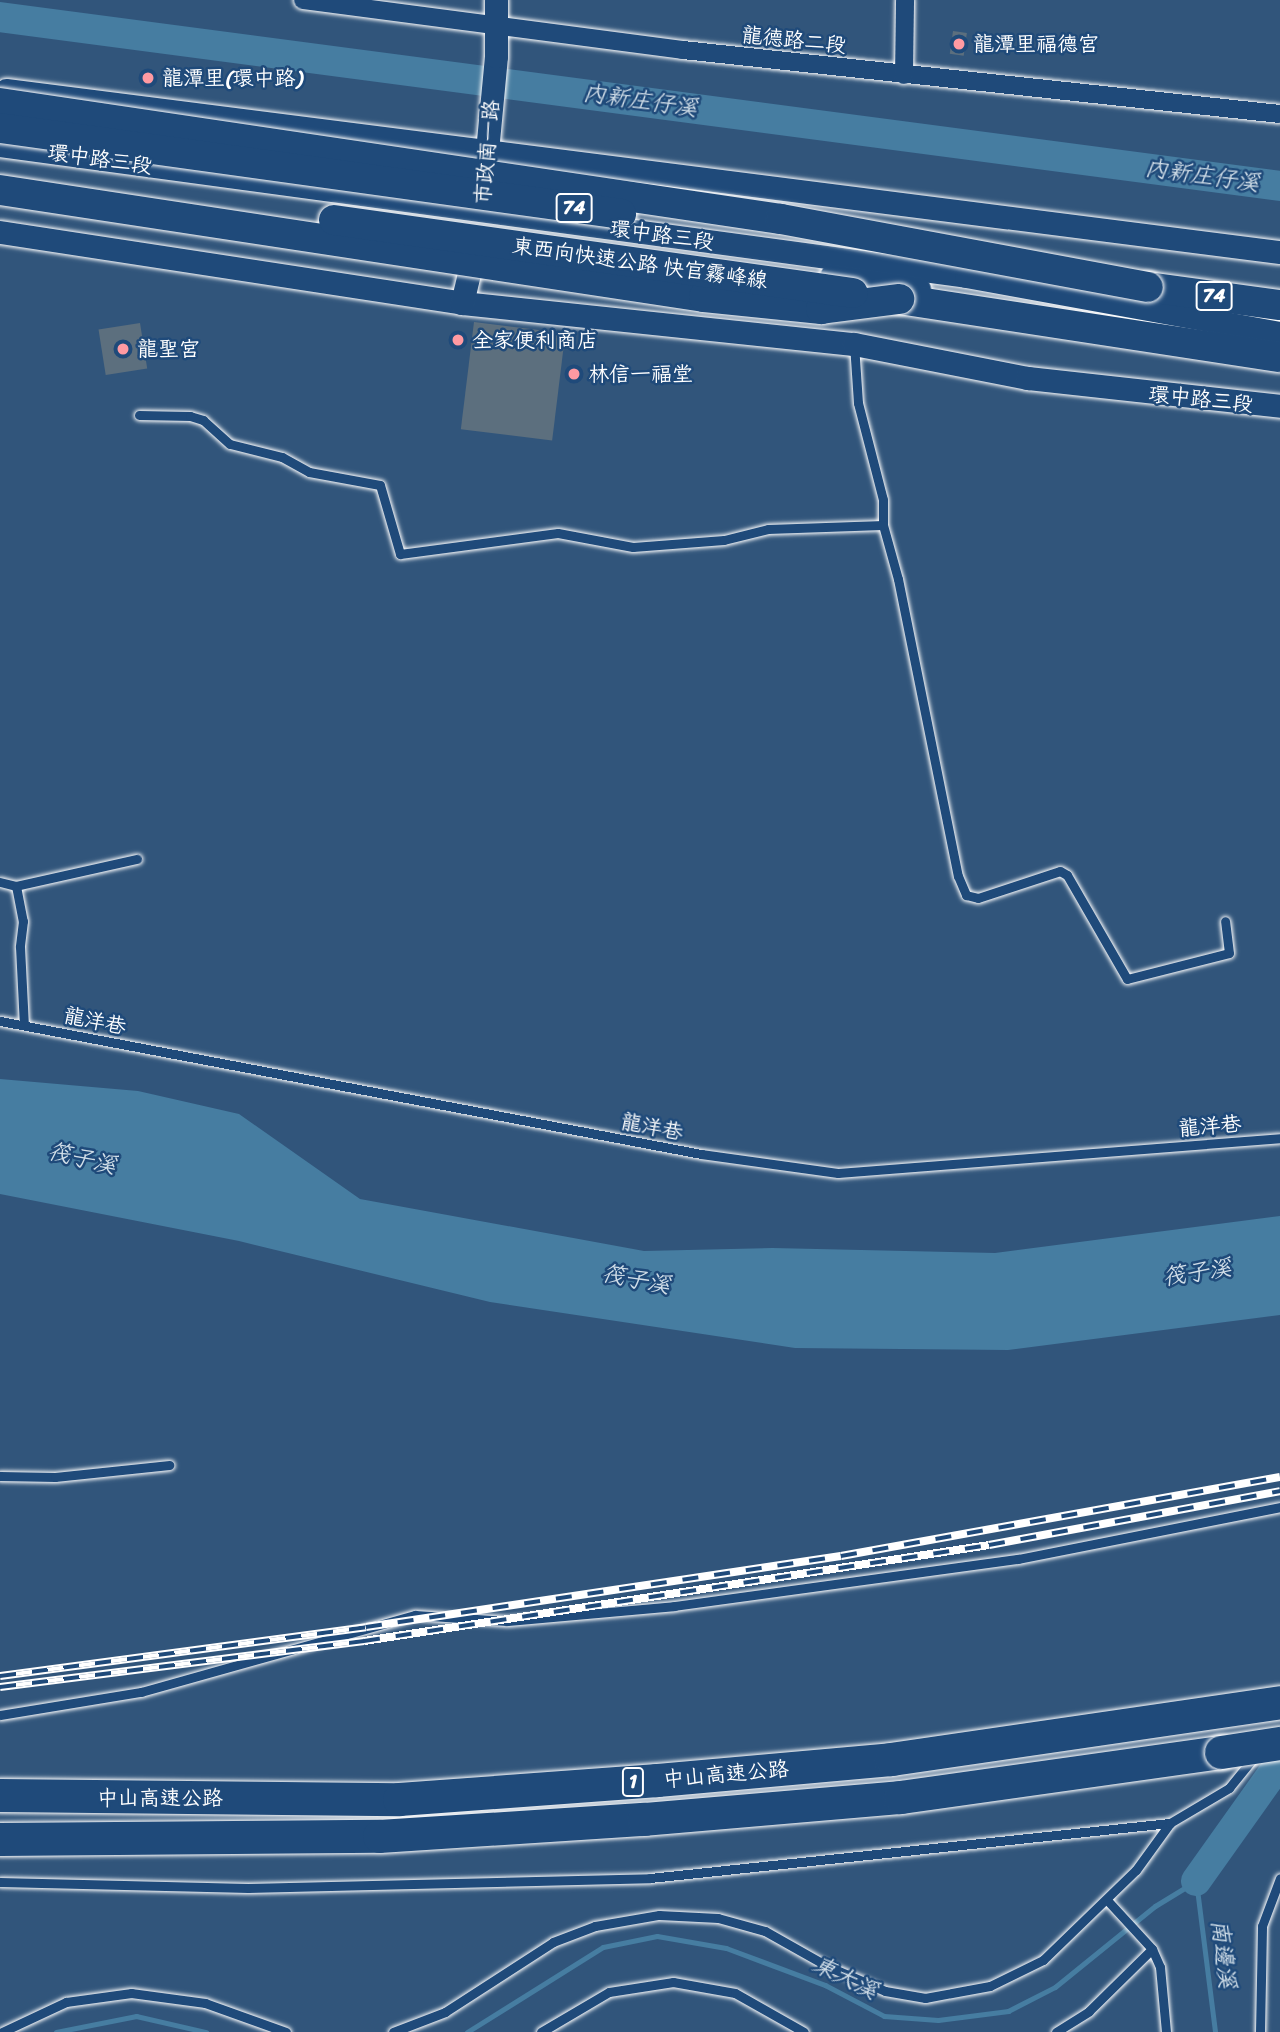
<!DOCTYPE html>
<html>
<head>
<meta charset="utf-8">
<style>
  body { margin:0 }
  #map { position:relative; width:1280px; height:2032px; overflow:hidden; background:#31557b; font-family:Sriracha,"LXGW WenKai TC",sans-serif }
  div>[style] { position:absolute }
  .water>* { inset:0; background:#467da1 }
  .stream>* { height:5px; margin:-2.5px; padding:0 2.5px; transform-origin:2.5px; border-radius:2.5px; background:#467da1 }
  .river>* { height:30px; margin:-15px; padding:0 15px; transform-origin:15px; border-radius:15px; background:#467da1 }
  .building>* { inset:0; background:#5c6f7e; transform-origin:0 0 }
  .roads { filter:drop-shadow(0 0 2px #fff) drop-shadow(0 0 2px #fff) }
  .service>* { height:9px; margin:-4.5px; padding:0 4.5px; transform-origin:4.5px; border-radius:4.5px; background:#1f4a7a }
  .minor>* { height:18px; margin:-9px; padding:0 9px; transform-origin:9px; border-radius:9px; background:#1f4a7a }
  .tertiary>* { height:23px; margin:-11.5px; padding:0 11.5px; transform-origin:11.5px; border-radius:11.5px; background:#1f4a7a }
  .trunk>* { height:30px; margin:-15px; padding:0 15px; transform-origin:15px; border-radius:15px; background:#1f4a7a }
  .motorway>* { height:33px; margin:-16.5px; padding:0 16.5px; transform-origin:16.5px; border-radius:16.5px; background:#1f4a7a }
  .rail>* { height:8px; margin-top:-4px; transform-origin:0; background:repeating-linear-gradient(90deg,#1f4a7a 0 16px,#fff 0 32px); box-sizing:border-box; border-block:2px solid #fff }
  .bridges { filter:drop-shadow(0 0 2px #fff) drop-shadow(0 0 2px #fff) }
  .trunk-bridge>* { height:30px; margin:-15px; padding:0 15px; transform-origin:15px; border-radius:15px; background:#1f4a7a }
  .motorway-bridge>* { height:33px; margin:-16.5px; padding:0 16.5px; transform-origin:16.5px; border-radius:16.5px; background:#1f4a7a }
  .dots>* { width:19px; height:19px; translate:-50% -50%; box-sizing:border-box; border:4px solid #1f4a7a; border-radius:50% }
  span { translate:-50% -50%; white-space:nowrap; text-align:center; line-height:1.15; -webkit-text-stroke:5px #1f4a7a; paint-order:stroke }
  .shield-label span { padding:2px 5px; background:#1f4a7a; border:2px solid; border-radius:5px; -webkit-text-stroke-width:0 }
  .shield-label { font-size:19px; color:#fff; font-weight:700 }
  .street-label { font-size:21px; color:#fff }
  .poi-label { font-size:21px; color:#fff }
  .left { translate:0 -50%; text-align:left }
  .water-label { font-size:23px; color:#d1dee8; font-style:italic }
</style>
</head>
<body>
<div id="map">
  <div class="water">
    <i style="clip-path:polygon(0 1079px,138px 1091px,239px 1114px,360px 1199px,644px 1251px,772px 1248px,995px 1253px,1280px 1216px,1280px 1315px,1008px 1350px,795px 1348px,490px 1302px,239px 1241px,0 1194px)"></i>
  </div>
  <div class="stream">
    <i style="left:56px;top:2032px;width:82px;rotate:-11.3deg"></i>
    <i style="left:136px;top:2016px;width:72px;rotate:12.9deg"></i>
    <i style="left:467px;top:2032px;width:160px;rotate:-32deg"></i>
    <i style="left:603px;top:1947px;width:55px;rotate:-11.5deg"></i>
    <i style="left:657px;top:1936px;width:70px;rotate:9.9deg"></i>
    <i style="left:726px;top:1948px;width:106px;rotate:20.5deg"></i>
    <i style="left:825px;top:1985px;width:67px;rotate:27.7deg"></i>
    <i style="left:884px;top:2016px;width:54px;rotate:4.2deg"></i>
    <i style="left:938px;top:2020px;width:71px;rotate:-7.3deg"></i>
    <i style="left:1008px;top:2011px;width:53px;rotate:-27.1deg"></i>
    <i style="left:1055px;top:1987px;width:129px;rotate:-39deg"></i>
    <i style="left:1155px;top:1906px;width:48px;rotate:-31.4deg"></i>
    <i style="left:1196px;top:1881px;width:152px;rotate:82.8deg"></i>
  </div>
  <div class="river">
    <i style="left:0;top:17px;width:1291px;rotate:7.52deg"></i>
    <i style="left:1196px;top:1881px;width:145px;rotate:-54.6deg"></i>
  </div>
  <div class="building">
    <i style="left:953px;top:31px;width:14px;height:23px;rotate:8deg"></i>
    <i style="left:474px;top:322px;width:92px;height:108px;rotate:7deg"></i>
    <i style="left:140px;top:323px;width:46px;height:42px;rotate:81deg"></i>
  </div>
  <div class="roads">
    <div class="service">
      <i style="left:854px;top:344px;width:59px;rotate:86.1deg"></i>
      <i style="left:858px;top:403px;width:100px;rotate:75.5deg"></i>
      <i style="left:883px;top:500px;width:25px;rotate:90deg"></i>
      <i style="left:883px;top:525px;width:56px;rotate:74.5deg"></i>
      <i style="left:898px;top:579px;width:303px;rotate:78.6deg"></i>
      <i style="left:958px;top:876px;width:21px;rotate:67deg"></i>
      <i style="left:966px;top:895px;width:12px;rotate:14deg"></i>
      <i style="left:978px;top:898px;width:86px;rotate:-18.2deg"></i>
      <i style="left:1060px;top:871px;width:8px;rotate:30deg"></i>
      <i style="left:1067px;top:875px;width:120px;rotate:60deg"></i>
      <i style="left:1127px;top:979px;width:105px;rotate:-14.3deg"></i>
      <i style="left:1229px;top:953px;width:32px;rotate:-97deg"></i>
      <i style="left:139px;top:415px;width:51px;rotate:1.1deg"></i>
      <i style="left:190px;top:416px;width:14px;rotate:17deg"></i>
      <i style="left:203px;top:420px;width:36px;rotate:42deg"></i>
      <i style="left:230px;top:444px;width:54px;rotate:14deg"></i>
      <i style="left:282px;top:457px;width:31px;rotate:29deg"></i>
      <i style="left:309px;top:472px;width:72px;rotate:10.4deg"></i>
      <i style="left:380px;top:485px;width:72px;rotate:73.8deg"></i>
      <i style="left:400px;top:554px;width:159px;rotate:-7.6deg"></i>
      <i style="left:558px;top:533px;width:76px;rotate:10.6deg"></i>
      <i style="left:633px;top:547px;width:91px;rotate:-4.4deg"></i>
      <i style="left:724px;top:540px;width:45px;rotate:-14deg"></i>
      <i style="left:768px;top:529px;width:115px;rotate:-2deg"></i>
      <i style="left:0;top:882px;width:16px;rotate:14deg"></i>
      <i style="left:16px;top:886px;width:36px;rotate:79deg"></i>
      <i style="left:23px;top:921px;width:26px;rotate:97deg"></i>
      <i style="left:20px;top:947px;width:78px;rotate:87.1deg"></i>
      <i style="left:16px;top:886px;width:124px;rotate:-12.6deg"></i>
      <i style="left:0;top:1021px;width:714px;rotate:10.74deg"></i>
      <i style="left:701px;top:1154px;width:138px;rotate:7.9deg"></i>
      <i style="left:838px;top:1173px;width:443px;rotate:-4.5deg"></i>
      <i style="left:0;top:1476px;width:55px;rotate:1deg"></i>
      <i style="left:55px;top:1477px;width:115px;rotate:-6deg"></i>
      <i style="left:0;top:1715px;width:143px;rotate:-9.3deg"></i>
      <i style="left:141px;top:1692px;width:285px;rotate:-15.7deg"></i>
      <i style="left:415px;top:1615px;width:92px;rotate:3.7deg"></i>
      <i style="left:507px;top:1621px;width:168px;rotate:-5.1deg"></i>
      <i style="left:674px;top:1606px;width:347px;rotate:-7.8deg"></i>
      <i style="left:1018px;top:1559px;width:267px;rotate:-11.2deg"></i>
      <i style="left:0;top:1882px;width:248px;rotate:1.4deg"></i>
      <i style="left:248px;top:1888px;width:402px;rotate:-1.4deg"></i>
      <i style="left:650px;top:1878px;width:523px;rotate:-6.04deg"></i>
      <i style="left:1107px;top:1900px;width:67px;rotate:47.4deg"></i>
      <i style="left:1152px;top:1949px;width:20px;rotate:66deg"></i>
      <i style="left:1160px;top:1967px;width:65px;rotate:84.7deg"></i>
      <i style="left:2px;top:2032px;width:71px;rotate:-25.1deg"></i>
      <i style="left:66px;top:2002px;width:66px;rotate:-7.9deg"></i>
      <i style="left:131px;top:1993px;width:75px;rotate:7.7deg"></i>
      <i style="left:205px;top:2003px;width:86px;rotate:19.7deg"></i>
      <i style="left:393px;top:2032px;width:56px;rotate:-21deg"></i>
      <i style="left:445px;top:2012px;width:129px;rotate:-32.9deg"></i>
      <i style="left:553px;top:1942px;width:45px;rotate:-20.9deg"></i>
      <i style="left:595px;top:1926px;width:65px;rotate:-9.8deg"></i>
      <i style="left:659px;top:1915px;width:59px;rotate:2.9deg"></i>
      <i style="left:718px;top:1918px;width:49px;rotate:15.5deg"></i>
      <i style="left:765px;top:1931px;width:71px;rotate:29.4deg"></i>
      <i style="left:827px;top:1966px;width:63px;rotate:23.3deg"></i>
      <i style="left:885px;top:1991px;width:41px;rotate:9.9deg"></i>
      <i style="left:925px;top:1998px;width:66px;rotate:-10.5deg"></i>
      <i style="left:990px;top:1986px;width:59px;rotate:-26.1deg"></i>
      <i style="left:1043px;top:1960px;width:129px;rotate:-44.1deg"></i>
      <i style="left:1136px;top:1870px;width:58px;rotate:-54.1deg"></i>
      <i style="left:1170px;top:1823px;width:69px;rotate:-30.7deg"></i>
      <i style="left:1229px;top:1788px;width:38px;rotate:-51deg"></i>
      <i style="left:541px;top:2032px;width:79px;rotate:-30.5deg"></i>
      <i style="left:609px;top:1992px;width:65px;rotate:-8.9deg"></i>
      <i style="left:673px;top:1982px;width:63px;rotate:10.1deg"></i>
      <i style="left:735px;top:1993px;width:79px;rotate:29.5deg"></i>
      <i style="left:1056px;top:2032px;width:39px;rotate:-32deg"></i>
      <i style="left:1089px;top:2011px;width:88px;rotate:-44.5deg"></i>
      <i style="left:1260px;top:2032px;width:106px;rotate:-88.9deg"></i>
      <i style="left:1262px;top:1926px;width:51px;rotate:-69.4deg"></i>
    </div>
    <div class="minor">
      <i style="left:303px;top:0;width:383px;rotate:7.5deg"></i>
      <i style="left:683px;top:50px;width:600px;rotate:6.12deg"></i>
      <i style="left:904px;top:75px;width:75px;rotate:-89.2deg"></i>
    </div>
    <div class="tertiary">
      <i style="left:6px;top:90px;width:1284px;rotate:7.25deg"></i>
      <i style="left:0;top:145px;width:975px;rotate:7.72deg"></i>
      <i style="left:966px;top:276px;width:319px;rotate:10.3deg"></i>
      <i style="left:486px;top:162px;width:106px;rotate:-84.6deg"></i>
      <i style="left:496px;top:56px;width:56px;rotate:-90deg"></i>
      <i style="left:0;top:232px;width:467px;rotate:8.7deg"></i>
      <i style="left:462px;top:303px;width:394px;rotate:6deg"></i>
      <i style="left:854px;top:344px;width:177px;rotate:11.1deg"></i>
      <i style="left:1028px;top:378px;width:254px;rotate:6.3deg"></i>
      <i style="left:831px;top:276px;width:89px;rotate:8.4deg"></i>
      <i style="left:462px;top:303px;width:57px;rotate:-76.7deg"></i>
    </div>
    <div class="trunk">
      <i style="left:1148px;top:287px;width:133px;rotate:7.8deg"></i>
      <i style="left:899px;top:299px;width:385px;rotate:8.7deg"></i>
    </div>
    <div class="motorway">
      <i style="left:0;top:1795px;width:399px;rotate:0.6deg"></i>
      <i style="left:399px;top:1799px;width:259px;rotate:-4.2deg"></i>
      <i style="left:657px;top:1780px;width:235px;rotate:-5.1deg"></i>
      <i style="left:891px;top:1759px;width:393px;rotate:-8.3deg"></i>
      <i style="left:0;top:1839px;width:379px;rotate:-0.5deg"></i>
      <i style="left:379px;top:1836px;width:266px;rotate:-3.7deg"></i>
      <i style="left:644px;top:1819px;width:257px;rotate:-4.9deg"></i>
      <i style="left:900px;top:1797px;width:324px;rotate:-8deg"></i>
    </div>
  </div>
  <div class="rail">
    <i style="left:0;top:1676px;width:369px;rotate:-7.6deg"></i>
    <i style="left:366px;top:1627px;width:480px;rotate:-8.5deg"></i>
    <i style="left:841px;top:1556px;width:446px;rotate:-10.2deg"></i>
    <i style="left:0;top:1687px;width:367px;rotate:-7.2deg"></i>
    <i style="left:364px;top:1641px;width:632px;rotate:-8.73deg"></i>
    <i style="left:989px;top:1545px;width:296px;rotate:-10.5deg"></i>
  </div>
  <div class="bridges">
    <div class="trunk-bridge">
      <i style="left:0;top:103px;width:790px;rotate:8.45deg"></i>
      <i style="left:781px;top:219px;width:373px;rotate:10.5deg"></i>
      <i style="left:0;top:128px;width:627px;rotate:7.88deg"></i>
      <i style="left:0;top:190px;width:712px;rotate:8.64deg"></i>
      <i style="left:704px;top:297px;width:118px;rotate:5.9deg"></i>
      <i style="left:821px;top:309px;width:79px;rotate:-7.3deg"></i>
      <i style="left:334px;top:220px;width:524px;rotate:8.01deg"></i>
    </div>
    <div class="motorway-bridge">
      <i style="left:1221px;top:1752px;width:60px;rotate:-8.7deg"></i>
    </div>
  </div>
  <div class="dots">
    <i style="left:959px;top:44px;background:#ff9aa2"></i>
    <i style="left:148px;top:78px;background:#ff9aa2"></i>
    <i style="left:458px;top:340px;background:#ff9aa2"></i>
    <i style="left:123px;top:349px;background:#ff9aa2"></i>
    <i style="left:574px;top:374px;background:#ff9aa2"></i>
  </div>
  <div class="shield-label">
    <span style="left:574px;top:208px">74</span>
    <span style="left:1214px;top:296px">74</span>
    <span style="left:633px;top:1782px">1</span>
  </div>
  <div class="street-label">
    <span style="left:794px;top:40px;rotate:6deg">龍德路二段</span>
    <span style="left:487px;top:152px;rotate:-85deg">市政南一路</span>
    <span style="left:100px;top:159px;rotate:8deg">環中路三段</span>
    <span style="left:662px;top:235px;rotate:8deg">環中路三段</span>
    <span style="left:640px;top:263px;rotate:8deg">東西向快速公路 快官霧峰線</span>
    <span style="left:1201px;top:399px;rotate:6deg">環中路三段</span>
    <span style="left:95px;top:1021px;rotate:11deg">龍洋巷</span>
    <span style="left:1210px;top:1126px;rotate:-5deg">龍洋巷</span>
    <span style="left:652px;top:1127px;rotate:11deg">龍洋巷</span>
    <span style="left:726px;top:1774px;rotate:-5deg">中山高速公路</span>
    <span style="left:160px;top:1798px">中山高速公路</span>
  </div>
  <div class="poi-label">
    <span class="left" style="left:973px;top:44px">龍潭里福德宮</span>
    <span class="left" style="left:162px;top:78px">龍潭里(環中路)</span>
    <span class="left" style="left:472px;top:340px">全家便利商店</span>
    <span class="left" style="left:137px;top:349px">龍聖宮</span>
    <span class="left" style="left:588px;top:374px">林信一福堂</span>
  </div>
  <div class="water-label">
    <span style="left:640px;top:101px;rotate:8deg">內新庄仔溪</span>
    <span style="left:1202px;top:176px;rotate:8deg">內新庄仔溪</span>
    <span style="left:82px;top:1159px;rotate:13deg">筏子溪</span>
    <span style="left:1197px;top:1273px;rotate:-9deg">筏子溪</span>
    <span style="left:636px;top:1280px;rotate:11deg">筏子溪</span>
    <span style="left:1223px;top:1954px;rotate:83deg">南邊溪</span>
    <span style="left:845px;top:1978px;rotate:26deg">東大溪</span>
  </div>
</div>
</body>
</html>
